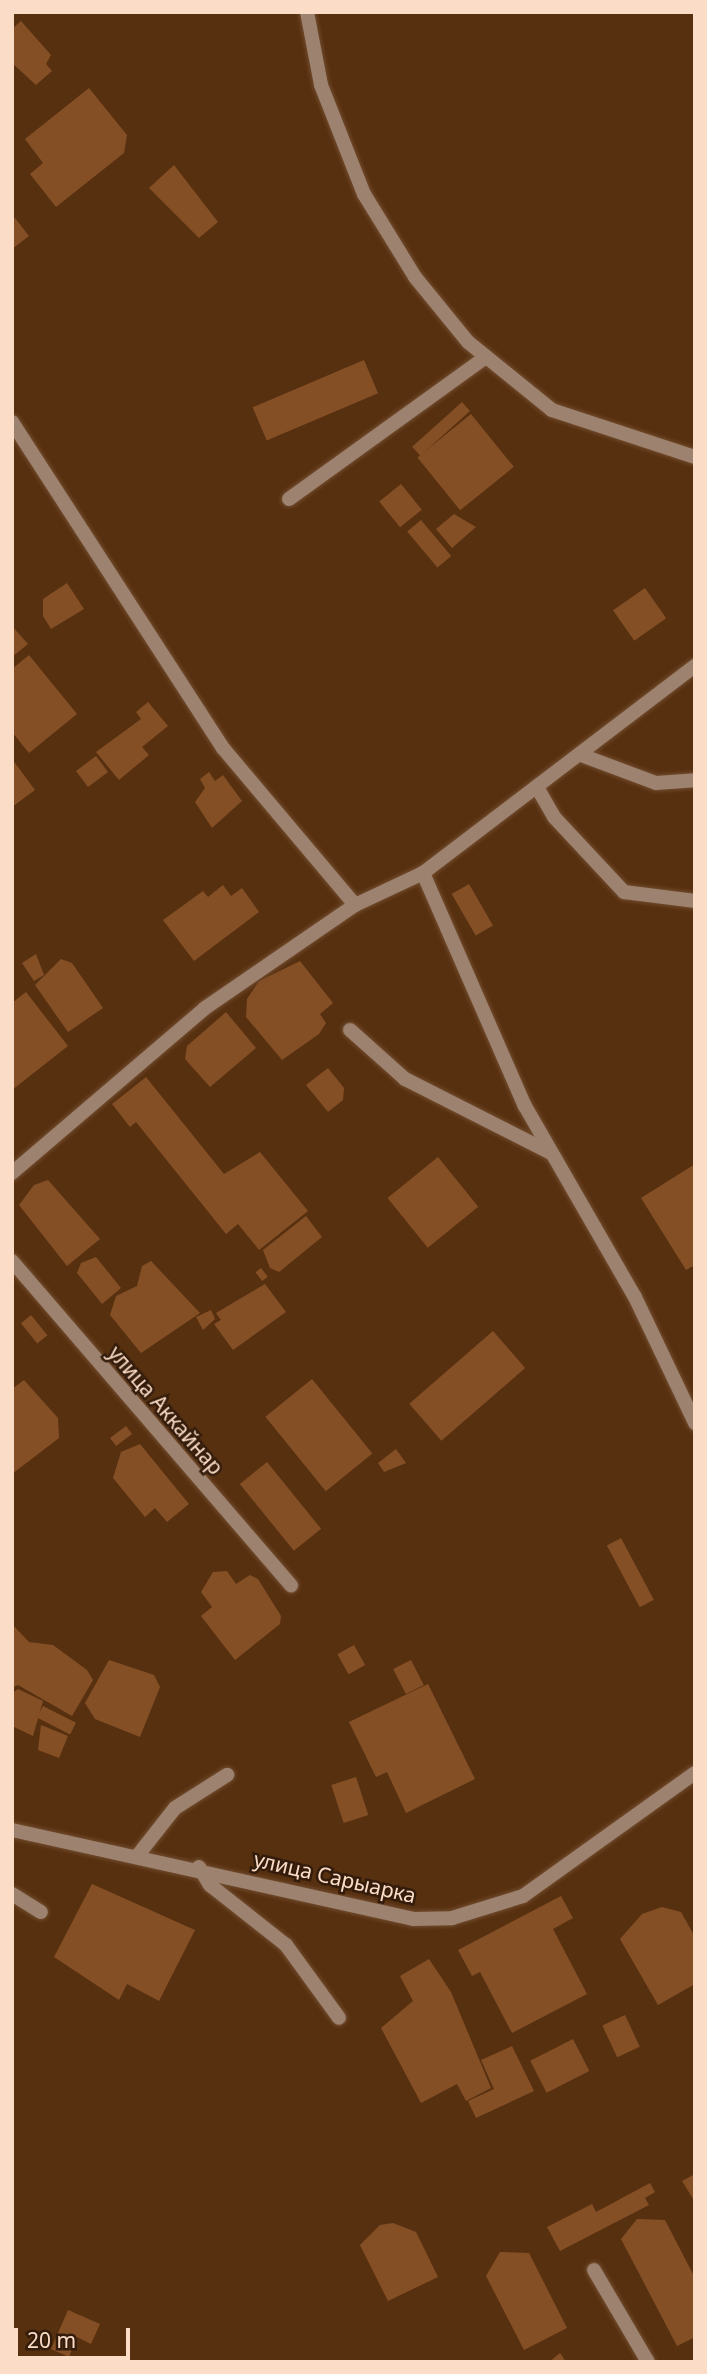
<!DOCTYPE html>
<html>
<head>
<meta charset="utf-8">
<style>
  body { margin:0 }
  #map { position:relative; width:707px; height:2374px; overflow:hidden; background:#573010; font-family:"Noto Sans",sans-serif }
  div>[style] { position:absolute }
  .building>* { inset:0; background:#854f26; transform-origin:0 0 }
  .roads { filter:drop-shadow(0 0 2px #714c2d) drop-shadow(0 0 2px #714c2d) }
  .street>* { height:14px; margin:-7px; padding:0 7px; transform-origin:7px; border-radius:7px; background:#9d8270 }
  span { translate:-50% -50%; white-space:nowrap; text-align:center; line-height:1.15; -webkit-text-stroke:5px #331c0b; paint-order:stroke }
  .street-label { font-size:21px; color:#fbdcc6 }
  .frame { position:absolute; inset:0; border:14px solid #fbdcc6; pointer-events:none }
  .scale { position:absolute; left:14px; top:2328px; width:116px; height:32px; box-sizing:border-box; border:4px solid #fbdcc6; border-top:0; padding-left:9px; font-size:21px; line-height:24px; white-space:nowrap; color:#fbdcc6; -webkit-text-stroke:5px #331c0b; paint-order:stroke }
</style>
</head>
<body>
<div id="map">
  <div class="building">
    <i style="clip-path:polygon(21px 21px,51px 55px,46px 64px,52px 71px,36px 85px,12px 63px,12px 29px)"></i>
    <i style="clip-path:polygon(89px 88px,127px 135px,124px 153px,56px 207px,30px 174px,43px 163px,25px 139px)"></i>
    <i style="clip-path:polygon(174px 165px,218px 222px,199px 238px,149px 188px)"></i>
    <i style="clip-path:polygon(15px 218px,29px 236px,12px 249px,12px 220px)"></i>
    <i style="left:364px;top:360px;width:36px;height:121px;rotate:67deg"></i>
    <i style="left:462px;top:402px;width:12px;height:67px;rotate:48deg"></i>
    <i style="left:471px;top:414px;width:68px;height:69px;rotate:51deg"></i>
    <i style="left:401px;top:484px;width:33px;height:28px;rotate:51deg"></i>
    <i style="clip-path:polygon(454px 514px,476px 527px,452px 548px,436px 529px)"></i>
    <i style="left:421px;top:520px;width:47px;height:18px;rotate:50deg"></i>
    <i style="clip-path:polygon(67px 583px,84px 609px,51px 629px,43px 616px,43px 599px)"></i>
    <i style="left:645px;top:588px;width:37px;height:39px;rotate:55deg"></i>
    <i style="clip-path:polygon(12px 626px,28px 644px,12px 657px)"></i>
    <i style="clip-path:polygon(29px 655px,77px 714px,29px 753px,12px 732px,12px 669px)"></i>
    <i style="clip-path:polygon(148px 702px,168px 726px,142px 747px,149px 755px,119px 780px,96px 752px,141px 719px,136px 712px)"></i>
    <i style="left:96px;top:756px;width:20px;height:25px;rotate:53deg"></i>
    <i style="clip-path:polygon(12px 759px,35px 790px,12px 807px)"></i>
    <i style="clip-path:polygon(209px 772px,215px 781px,223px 775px,242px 801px,212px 828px,195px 802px,205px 788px,200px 779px)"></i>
    <i style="left:469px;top:884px;width:48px;height:20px;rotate:60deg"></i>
    <i style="clip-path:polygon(223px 885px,231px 896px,242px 888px,259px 912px,194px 961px,163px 920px,203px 891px,208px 897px)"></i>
    <i style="clip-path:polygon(36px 954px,44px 975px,34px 981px,22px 963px)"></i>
    <i style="clip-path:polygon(61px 959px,72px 963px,103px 1008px,68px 1032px,35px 985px)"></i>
    <i style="clip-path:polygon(300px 961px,333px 1003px,320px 1014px,326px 1023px,319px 1034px,282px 1060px,246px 1017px,247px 999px,259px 981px)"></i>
    <i style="clip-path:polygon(26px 992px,68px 1046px,12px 1090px,12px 1003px)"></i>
    <i style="clip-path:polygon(226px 1012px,256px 1048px,210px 1087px,185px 1059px,187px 1046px)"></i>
    <i style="clip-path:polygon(328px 1068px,344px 1088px,343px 1100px,328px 1112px,306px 1085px)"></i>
    <i style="clip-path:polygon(146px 1077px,224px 1174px,260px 1152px,308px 1211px,259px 1250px,238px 1224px,226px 1234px,136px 1122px,130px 1127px,112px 1104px)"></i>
    <i style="left:438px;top:1157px;width:64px;height:65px;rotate:51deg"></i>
    <i style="clip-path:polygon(695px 1164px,695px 1265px,686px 1270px,641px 1198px)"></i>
    <i style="clip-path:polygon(48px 1180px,100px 1239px,67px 1266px,19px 1205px,34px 1185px)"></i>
    <i style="clip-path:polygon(306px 1216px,322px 1237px,279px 1272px,270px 1268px,263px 1250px)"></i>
    <i style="clip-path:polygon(96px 1257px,121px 1288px,102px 1304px,77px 1273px,81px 1263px)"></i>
    <i style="clip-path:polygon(151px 1261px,200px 1313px,141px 1353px,110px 1315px,116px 1296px,137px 1286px,142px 1266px)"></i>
    <i style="left:261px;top:1268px;width:11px;height:7px;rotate:52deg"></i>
    <i style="clip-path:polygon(265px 1284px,286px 1312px,233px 1350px,214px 1324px,221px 1320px,216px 1313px)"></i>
    <i style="clip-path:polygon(211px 1310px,215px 1319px,203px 1330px,196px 1317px)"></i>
    <i style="left:31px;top:1315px;width:26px;height:13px;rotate:51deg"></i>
    <i style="left:493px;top:1331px;width:49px;height:111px;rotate:49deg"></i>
    <i style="left:312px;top:1379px;width:96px;height:60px;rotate:51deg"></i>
    <i style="clip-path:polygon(24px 1380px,58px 1418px,59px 1438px,12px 1474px,12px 1389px)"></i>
    <i style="left:126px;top:1426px;width:10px;height:20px;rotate:53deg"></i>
    <i style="clip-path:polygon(140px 1444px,189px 1504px,167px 1522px,155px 1508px,145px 1517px,113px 1478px,121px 1452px)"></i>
    <i style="clip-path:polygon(396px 1449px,406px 1463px,384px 1472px,378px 1463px)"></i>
    <i style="left:267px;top:1462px;width:86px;height:35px;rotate:51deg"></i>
    <i style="left:621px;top:1538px;width:70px;height:16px;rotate:62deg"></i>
    <i style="clip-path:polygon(227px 1571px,236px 1584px,250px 1575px,258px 1579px,281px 1616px,280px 1624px,235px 1660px,201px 1616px,212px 1607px,201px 1592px,213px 1572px)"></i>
    <i style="clip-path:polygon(12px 1624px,29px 1642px,53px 1645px,87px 1670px,93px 1680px,72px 1716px,18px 1685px,12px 1688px)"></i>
    <i style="left:354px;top:1645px;width:23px;height:19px;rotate:61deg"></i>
    <i style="clip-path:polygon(109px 1660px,154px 1675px,160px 1687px,140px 1737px,95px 1719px,85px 1703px)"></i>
    <i style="left:411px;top:1660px;width:28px;height:20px;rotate:63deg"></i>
    <i style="clip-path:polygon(428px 1684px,475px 1779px,406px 1813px,387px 1772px,376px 1777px,349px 1722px)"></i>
    <i style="clip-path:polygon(18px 1689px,43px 1701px,33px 1736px,12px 1726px,12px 1693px)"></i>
    <i style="left:43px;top:1706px;width:37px;height:13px;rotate:27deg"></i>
    <i style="clip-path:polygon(41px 1725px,68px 1736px,59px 1758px,38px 1750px)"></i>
    <i style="left:356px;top:1777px;width:40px;height:26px;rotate:72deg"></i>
    <i style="clip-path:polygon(92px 1884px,195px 1930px,159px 2001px,127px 1984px,119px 2000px,54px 1957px)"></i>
    <i style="clip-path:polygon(561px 1896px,573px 1918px,553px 1929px,587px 1994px,512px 2033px,480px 1972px,472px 1976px,458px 1950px)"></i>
    <i style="clip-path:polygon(662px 1907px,681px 1912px,695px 1937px,695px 1984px,658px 2005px,620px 1939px,642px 1914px)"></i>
    <i style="clip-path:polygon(429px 1959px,451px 1992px,491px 2088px,466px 2101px,457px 2084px,421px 2103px,381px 2028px,413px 2001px,400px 1976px)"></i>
    <i style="left:625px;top:2015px;width:35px;height:25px;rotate:65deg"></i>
    <i style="left:573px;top:2039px;width:36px;height:48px;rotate:63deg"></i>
    <i style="clip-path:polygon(512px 2046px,534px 2091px,476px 2118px,468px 2101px,494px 2089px,481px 2060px)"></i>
    <i style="clip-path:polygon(695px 2174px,695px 2202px,682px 2181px)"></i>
    <i style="clip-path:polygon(650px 2183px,655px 2192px,645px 2198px,649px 2205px,560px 2251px,547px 2227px,592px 2204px,596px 2212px)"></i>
    <i style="clip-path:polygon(637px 2219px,665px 2220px,695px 2278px,695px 2337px,677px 2346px,621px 2239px)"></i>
    <i style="clip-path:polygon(393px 2223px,416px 2232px,438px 2277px,388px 2301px,360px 2245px,380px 2225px)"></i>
    <i style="clip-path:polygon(500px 2252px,529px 2253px,567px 2328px,524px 2350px,486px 2276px)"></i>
    <i style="clip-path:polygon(68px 2310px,100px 2324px,91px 2344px,77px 2337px,69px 2357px,51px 2349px)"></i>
    <i style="clip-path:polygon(560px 2353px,566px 2362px,549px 2362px)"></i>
  </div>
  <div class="roads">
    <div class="street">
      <i style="left:307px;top:12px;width:74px;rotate:79.1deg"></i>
      <i style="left:321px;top:85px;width:117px;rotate:68.5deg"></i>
      <i style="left:364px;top:194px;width:97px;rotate:58.4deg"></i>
      <i style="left:415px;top:277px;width:84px;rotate:50.8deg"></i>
      <i style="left:468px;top:342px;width:108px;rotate:39deg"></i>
      <i style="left:552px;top:410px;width:151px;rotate:18.2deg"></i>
      <i style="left:12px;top:422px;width:388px;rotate:57.1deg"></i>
      <i style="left:223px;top:748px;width:205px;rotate:49.9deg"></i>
      <i style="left:289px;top:499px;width:243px;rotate:-35.8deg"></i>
      <i style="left:581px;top:755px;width:80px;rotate:20.5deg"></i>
      <i style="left:656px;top:783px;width:39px;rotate:-4deg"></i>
      <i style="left:538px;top:789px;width:32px;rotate:60deg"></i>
      <i style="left:554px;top:817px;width:103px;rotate:47deg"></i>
      <i style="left:624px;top:892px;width:72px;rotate:7.2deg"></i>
      <i style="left:423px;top:873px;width:254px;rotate:66.4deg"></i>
      <i style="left:525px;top:1106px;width:220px;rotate:60.1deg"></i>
      <i style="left:635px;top:1297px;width:140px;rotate:64.5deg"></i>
      <i style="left:350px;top:1030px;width:74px;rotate:41.7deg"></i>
      <i style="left:405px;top:1079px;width:164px;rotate:26.9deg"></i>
      <i style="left:12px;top:1173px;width:254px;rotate:-40.5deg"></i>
      <i style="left:205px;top:1008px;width:182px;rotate:-34.5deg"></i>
      <i style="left:355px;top:905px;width:75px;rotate:-25.2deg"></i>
      <i style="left:423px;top:873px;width:342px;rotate:-37.3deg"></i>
      <i style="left:12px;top:1261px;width:428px;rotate:49.3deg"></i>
      <i style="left:12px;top:1830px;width:411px;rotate:12.5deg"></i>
      <i style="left:413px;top:1919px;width:39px;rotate:-1deg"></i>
      <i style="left:452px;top:1918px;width:74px;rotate:-17.2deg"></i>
      <i style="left:523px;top:1896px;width:211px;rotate:-35.6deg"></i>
      <i style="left:138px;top:1855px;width:60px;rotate:-51.8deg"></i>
      <i style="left:175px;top:1808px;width:62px;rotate:-32.4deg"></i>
      <i style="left:199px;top:1867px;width:21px;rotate:59deg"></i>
      <i style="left:210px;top:1885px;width:97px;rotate:38.3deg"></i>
      <i style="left:286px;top:1945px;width:90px;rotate:54deg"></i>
      <i style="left:12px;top:1894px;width:34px;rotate:32deg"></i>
      <i style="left:594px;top:2270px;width:107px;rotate:59.6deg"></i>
    </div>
  </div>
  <div class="street-label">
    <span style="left:166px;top:1410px;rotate:49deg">улица Аккайнар</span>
    <span style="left:335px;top:1877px;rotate:13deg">улица Сарыарка</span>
  </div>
  <div class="frame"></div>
  <div class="scale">20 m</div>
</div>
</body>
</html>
